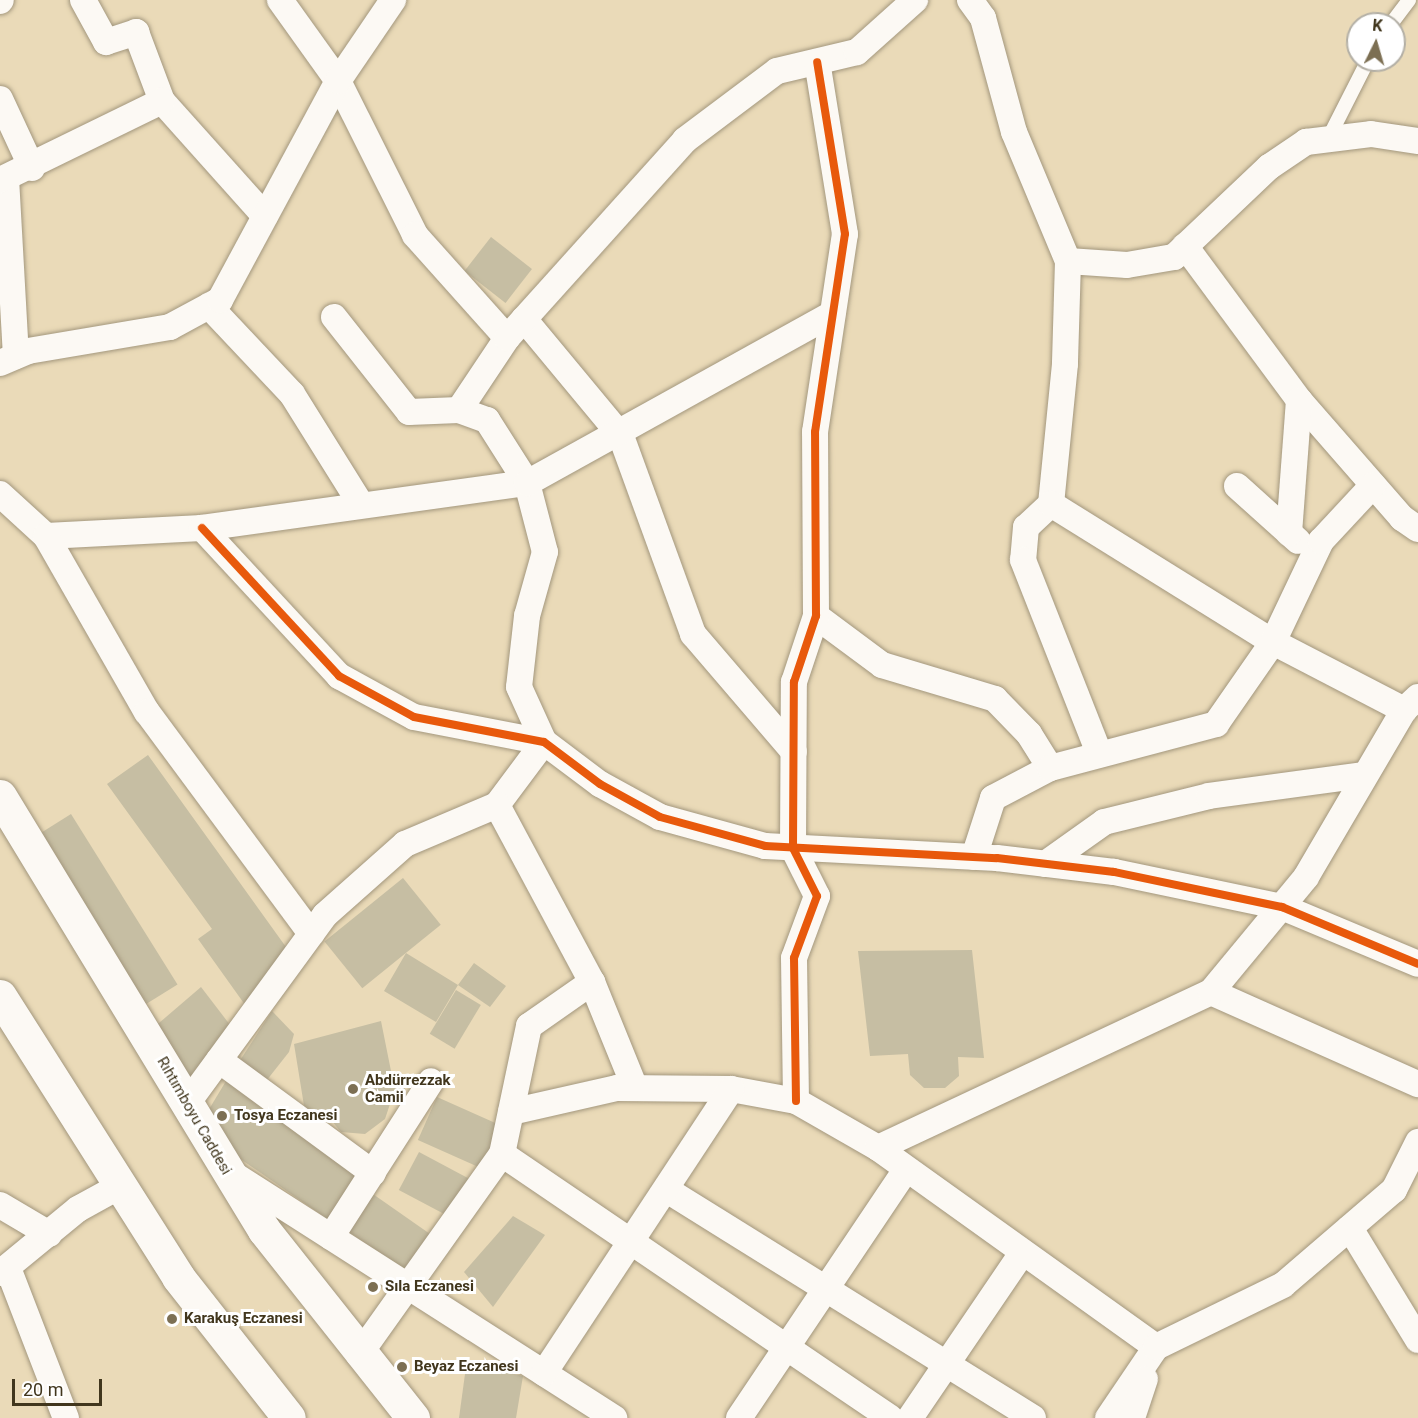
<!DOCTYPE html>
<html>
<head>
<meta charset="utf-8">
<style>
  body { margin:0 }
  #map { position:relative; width:1418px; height:1418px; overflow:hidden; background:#eadab8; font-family:Roboto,sans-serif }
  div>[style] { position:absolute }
  .building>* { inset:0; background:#c6bea3; transform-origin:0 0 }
  .roads { filter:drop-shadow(0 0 2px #a3977d) drop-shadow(0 0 2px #a3977d) }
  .service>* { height:14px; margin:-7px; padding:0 7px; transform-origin:7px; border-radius:7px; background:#fcf9f4 }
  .minor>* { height:26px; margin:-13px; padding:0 13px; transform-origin:13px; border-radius:13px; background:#fcf9f4 }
  .tertiary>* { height:33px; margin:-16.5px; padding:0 16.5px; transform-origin:16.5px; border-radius:16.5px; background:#fcf9f4 }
  .cycleway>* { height:8px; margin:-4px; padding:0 4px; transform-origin:4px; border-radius:4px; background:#e8590c }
  .dots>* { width:16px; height:16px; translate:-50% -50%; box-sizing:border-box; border:3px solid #fff; border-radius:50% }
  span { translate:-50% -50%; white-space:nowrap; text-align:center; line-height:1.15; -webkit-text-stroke:6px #fff; paint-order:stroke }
  .poi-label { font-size:15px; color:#41361d; font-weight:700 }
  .left { translate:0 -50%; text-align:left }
  .street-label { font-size:15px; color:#41361d }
  .north { position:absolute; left:1346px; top:12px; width:60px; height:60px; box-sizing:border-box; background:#fff; border:2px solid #b3afa5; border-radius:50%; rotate:5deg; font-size:16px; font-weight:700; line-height:24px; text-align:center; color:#41361d }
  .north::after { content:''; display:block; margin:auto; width:21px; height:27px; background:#7c6f53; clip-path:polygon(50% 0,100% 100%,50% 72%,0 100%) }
  .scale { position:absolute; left:12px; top:1379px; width:90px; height:27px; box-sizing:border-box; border:3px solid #41361d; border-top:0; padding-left:8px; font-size:18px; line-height:21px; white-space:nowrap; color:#41361d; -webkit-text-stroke:4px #fff; paint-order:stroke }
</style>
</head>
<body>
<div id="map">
  <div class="building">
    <i style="left:491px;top:237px;width:52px;height:43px;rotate:38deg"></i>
    <i style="clip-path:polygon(148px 755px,291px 954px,248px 1009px,198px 939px,212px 929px,107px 784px)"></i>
    <i style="left:71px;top:814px;width:201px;height:46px;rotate:58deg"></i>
    <i style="left:403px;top:878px;width:60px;height:101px;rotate:51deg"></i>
    <i style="clip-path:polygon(972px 950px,984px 1058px,958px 1057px,959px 1076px,945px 1088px,924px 1088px,910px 1075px,908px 1054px,870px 1056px,858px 951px)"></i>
    <i style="clip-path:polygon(406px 953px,458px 985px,474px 963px,506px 986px,490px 1007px,458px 985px,436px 1022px,384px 991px)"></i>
    <i style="clip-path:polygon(201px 987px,237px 1034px,194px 1083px,152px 1029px)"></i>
    <i style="left:456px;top:990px;width:29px;height:51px;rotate:31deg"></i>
    <i style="clip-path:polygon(272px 1011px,294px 1034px,289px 1052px,263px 1085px,237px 1065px)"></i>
    <i style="clip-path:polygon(381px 1021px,392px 1076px,403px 1074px,407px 1101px,390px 1104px,385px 1119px,365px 1134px,341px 1132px,326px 1114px,306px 1118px,294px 1044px)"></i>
    <i style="clip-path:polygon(229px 1076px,366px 1173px,333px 1223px,232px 1153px,205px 1116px)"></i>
    <i style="left:437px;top:1097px;width:70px;height:47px;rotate:24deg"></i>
    <i style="left:419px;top:1152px;width:69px;height:43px;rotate:28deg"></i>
    <i style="left:370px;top:1192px;width:86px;height:45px;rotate:35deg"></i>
    <i style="clip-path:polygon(513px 1216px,545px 1235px,493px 1307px,464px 1272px)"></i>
    <i style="clip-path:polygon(477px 1365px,523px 1376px,516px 1418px,459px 1418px,465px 1374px)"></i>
  </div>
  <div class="roads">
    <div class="service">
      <i style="left:1391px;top:24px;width:30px;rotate:-53deg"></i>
      <i style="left:1328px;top:139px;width:89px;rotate:-63.1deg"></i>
    </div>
    <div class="minor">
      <i style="left:83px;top:0;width:48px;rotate:61.3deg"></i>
      <i style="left:106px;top:42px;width:32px;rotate:-18deg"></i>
      <i style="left:136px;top:32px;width:74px;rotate:69.4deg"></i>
      <i style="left:162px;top:101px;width:154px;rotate:48.2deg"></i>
      <i style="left:280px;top:0;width:100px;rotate:54.4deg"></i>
      <i style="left:338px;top:81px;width:172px;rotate:63.4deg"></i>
      <i style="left:415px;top:235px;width:138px;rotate:48.2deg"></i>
      <i style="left:970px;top:0;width:22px;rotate:54deg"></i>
      <i style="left:983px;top:18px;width:118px;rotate:74.8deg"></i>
      <i style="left:1014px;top:132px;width:140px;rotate:67.3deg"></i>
      <i style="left:1068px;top:261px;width:103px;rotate:91.7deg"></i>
      <i style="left:1065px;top:364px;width:141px;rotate:95.7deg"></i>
      <i style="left:1051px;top:504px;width:34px;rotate:137deg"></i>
      <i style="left:1026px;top:527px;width:33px;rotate:95deg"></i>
      <i style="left:1023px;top:560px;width:207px;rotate:68.5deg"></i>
      <i style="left:0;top:1px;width:1px;rotate:-45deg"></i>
      <i style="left:0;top:99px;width:76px;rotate:65.1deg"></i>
      <i style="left:6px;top:178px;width:178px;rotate:86.8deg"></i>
      <i style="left:0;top:180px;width:180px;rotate:-26deg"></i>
      <i style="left:1185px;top:246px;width:192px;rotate:53.5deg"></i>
      <i style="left:1299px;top:400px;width:157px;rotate:48.9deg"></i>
      <i style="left:1402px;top:518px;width:19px;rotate:35deg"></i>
      <i style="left:1068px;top:261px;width:59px;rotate:3.9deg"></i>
      <i style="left:1127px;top:265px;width:48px;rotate:-9.7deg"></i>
      <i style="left:1174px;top:257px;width:131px;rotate:-43.5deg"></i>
      <i style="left:1269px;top:167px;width:45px;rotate:-34deg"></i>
      <i style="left:1306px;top:142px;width:65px;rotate:-7deg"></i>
      <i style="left:1371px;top:134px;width:48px;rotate:8.5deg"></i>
      <i style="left:209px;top:306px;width:121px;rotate:46.7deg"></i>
      <i style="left:292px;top:394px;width:128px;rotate:58deg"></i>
      <i style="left:334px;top:317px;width:121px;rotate:51.7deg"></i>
      <i style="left:409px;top:412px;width:50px;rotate:-2.3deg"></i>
      <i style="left:459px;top:410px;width:30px;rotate:20deg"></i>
      <i style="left:487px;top:420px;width:75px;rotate:57.6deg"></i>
      <i style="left:527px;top:483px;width:71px;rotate:75.4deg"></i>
      <i style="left:545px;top:552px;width:66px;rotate:105.7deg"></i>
      <i style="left:527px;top:616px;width:71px;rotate:96.4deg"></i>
      <i style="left:519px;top:687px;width:60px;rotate:65.6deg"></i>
      <i style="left:544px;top:742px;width:79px;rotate:126.7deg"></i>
      <i style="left:497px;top:805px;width:201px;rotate:61.8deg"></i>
      <i style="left:592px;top:982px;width:114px;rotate:67.9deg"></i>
      <i style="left:524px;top:319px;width:152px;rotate:50.3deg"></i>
      <i style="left:621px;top:436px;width:211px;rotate:70deg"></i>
      <i style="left:693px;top:634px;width:155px;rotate:49.4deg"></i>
      <i style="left:0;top:363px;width:30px;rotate:-23deg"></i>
      <i style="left:28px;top:351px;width:144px;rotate:-9.6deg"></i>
      <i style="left:170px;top:327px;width:57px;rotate:-28.4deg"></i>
      <i style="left:220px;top:300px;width:249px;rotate:-61.7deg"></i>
      <i style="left:338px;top:81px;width:98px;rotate:-55.8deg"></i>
      <i style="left:459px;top:410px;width:87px;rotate:-56.3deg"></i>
      <i style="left:507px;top:338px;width:266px;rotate:-48deg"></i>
      <i style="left:685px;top:140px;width:115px;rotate:-36.9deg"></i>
      <i style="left:777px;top:71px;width:82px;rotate:-13.4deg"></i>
      <i style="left:857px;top:52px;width:78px;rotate:-41.9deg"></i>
      <i style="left:1237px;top:486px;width:82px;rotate:42deg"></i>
      <i style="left:0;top:494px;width:62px;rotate:42.4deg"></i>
      <i style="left:46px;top:536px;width:156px;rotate:-2.9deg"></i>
      <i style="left:202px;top:528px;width:328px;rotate:-7.9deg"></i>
      <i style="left:527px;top:483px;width:349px;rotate:-29deg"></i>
      <i style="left:1051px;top:504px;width:261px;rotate:31.9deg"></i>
      <i style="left:1273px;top:642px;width:148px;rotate:27.4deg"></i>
      <i style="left:202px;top:528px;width:202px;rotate:47.2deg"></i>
      <i style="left:339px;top:676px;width:85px;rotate:28.7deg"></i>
      <i style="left:414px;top:717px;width:132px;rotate:10.9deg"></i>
      <i style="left:544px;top:742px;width:70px;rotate:36.9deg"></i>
      <i style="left:600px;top:784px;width:68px;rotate:28.8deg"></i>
      <i style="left:660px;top:817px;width:109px;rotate:15.4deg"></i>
      <i style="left:765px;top:846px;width:232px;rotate:3deg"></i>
      <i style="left:997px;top:858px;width:118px;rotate:6.8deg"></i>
      <i style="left:1114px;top:872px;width:172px;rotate:11.8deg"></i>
      <i style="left:1282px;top:907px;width:147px;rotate:22.7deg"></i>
      <i style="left:1289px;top:533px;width:133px;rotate:-85.7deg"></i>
      <i style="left:46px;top:536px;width:203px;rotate:60.2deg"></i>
      <i style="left:147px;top:712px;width:276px;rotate:53.5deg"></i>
      <i style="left:816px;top:616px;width:82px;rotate:36.6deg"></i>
      <i style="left:882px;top:665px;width:118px;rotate:16.7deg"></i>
      <i style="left:995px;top:699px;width:49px;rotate:45.8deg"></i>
      <i style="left:1029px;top:734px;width:40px;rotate:58deg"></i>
      <i style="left:974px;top:857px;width:62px;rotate:-72.1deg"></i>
      <i style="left:993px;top:798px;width:64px;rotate:-27.8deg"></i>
      <i style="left:1050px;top:768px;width:172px;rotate:-14.8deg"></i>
      <i style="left:1216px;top:724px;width:100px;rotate:-55.2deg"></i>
      <i style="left:1273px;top:642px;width:112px;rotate:-64.6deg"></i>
      <i style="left:1321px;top:541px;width:76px;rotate:-47.1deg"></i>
      <i style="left:1045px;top:864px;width:72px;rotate:-35.4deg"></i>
      <i style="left:1104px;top:822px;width:108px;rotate:-13.9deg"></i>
      <i style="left:1209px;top:796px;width:157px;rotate:-7.7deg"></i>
      <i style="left:1211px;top:992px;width:227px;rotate:24deg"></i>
      <i style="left:219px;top:1060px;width:191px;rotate:36.3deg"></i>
      <i style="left:796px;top:1101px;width:143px;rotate:-90.8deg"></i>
      <i style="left:794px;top:958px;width:66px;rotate:-69.6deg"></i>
      <i style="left:817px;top:896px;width:54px;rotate:-116.6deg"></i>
      <i style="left:793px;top:848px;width:166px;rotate:-89.7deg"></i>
      <i style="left:794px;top:682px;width:70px;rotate:-71.6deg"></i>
      <i style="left:816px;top:616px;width:184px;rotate:-90.3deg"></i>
      <i style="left:815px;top:432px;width:200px;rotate:-81.4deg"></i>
      <i style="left:845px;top:234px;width:174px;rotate:-99.2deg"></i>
      <i style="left:186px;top:1105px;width:235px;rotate:-53.8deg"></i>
      <i style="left:325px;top:915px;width:107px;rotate:-41.6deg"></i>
      <i style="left:405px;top:844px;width:100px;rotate:-23deg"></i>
      <i style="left:511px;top:1112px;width:109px;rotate:-12.8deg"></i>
      <i style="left:617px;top:1088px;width:114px;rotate:0.5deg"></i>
      <i style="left:731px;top:1089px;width:66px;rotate:10.5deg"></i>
      <i style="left:796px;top:1101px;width:95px;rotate:29.8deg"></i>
      <i style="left:878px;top:1148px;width:342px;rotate:35.6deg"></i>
      <i style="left:878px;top:1148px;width:368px;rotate:-25.1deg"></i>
      <i style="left:1211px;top:992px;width:149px;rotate:-50.4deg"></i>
      <i style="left:1306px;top:877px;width:194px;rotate:-59.6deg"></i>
      <i style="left:1404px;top:710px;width:19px;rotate:-43deg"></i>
      <i style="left:502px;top:1154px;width:469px;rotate:34.2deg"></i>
      <i style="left:231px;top:1173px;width:455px;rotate:32.6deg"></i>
      <i style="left:667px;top:1190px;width:431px;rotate:31.9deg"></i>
      <i style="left:0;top:1205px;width:57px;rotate:30.6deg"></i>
      <i style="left:1350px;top:1228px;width:131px;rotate:58.7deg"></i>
      <i style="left:331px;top:1237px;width:185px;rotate:-57.3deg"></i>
      <i style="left:8px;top:1268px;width:161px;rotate:68.9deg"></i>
      <i style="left:0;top:1273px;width:101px;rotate:-39.4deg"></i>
      <i style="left:78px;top:1209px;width:48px;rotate:-28.7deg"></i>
      <i style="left:359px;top:1355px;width:247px;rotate:-54.6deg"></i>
      <i style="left:502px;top:1154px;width:131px;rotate:-78.1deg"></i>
      <i style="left:529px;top:1026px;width:77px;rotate:-34.9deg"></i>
      <i style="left:544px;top:1373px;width:340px;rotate:-56.6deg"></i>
      <i style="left:739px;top:1418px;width:298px;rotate:-56.1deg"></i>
      <i style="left:910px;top:1418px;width:199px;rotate:-55.8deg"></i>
      <i style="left:1108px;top:1418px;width:86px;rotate:-55.9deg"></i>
      <i style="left:1156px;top:1347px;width:141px;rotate:-26deg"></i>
      <i style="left:1283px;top:1285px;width:146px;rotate:-40.6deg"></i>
      <i style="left:1394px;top:1190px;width:54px;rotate:-63.4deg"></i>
      <i style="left:1132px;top:1418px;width:41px;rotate:-71.6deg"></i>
    </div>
    <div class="tertiary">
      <i style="left:0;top:796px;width:508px;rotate:58.69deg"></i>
      <i style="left:264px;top:1230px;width:240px;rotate:51.6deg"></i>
      <i style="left:0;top:996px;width:333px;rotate:57.6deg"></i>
      <i style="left:178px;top:1277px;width:179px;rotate:51.8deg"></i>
    </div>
  </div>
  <div class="cycleway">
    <i style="left:202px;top:528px;width:202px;rotate:47.2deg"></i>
    <i style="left:339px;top:676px;width:85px;rotate:28.7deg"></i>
    <i style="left:414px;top:717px;width:132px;rotate:10.9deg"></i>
    <i style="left:544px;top:742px;width:70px;rotate:36.9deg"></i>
    <i style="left:600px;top:784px;width:68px;rotate:28.8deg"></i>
    <i style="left:660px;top:817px;width:109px;rotate:15.4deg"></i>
    <i style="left:765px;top:846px;width:232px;rotate:3deg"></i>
    <i style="left:997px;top:858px;width:118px;rotate:6.8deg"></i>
    <i style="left:1114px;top:872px;width:172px;rotate:11.8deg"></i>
    <i style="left:1282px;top:907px;width:147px;rotate:22.7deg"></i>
    <i style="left:796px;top:1101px;width:143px;rotate:-90.8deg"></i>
    <i style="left:794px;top:958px;width:66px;rotate:-69.6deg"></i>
    <i style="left:817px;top:896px;width:54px;rotate:-116.6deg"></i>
    <i style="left:793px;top:848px;width:166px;rotate:-89.7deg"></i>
    <i style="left:794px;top:682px;width:70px;rotate:-71.6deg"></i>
    <i style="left:816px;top:616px;width:184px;rotate:-90.3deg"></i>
    <i style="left:815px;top:432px;width:200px;rotate:-81.4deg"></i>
    <i style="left:845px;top:234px;width:174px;rotate:-99.2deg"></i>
  </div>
  <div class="dots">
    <i style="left:353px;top:1089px;background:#7c6f53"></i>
    <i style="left:222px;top:1116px;background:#7c6f53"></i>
    <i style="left:373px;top:1287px;background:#7c6f53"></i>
    <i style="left:172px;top:1319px;background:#7c6f53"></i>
    <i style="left:402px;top:1367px;background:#7c6f53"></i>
  </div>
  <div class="poi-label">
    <span class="left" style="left:365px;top:1089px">Abdürrezzak<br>Camii</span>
    <span class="left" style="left:234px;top:1116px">Tosya Eczanesi</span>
    <span class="left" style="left:385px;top:1287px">Sıla Eczanesi</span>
    <span class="left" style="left:184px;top:1319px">Karakuş Eczanesi</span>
    <span class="left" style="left:414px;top:1367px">Beyaz Eczanesi</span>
  </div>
  <div class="street-label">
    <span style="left:194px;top:1116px;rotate:60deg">Rıhtımboyu Caddesi</span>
  </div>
  <div class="north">K</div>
  <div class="scale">20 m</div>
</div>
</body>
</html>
